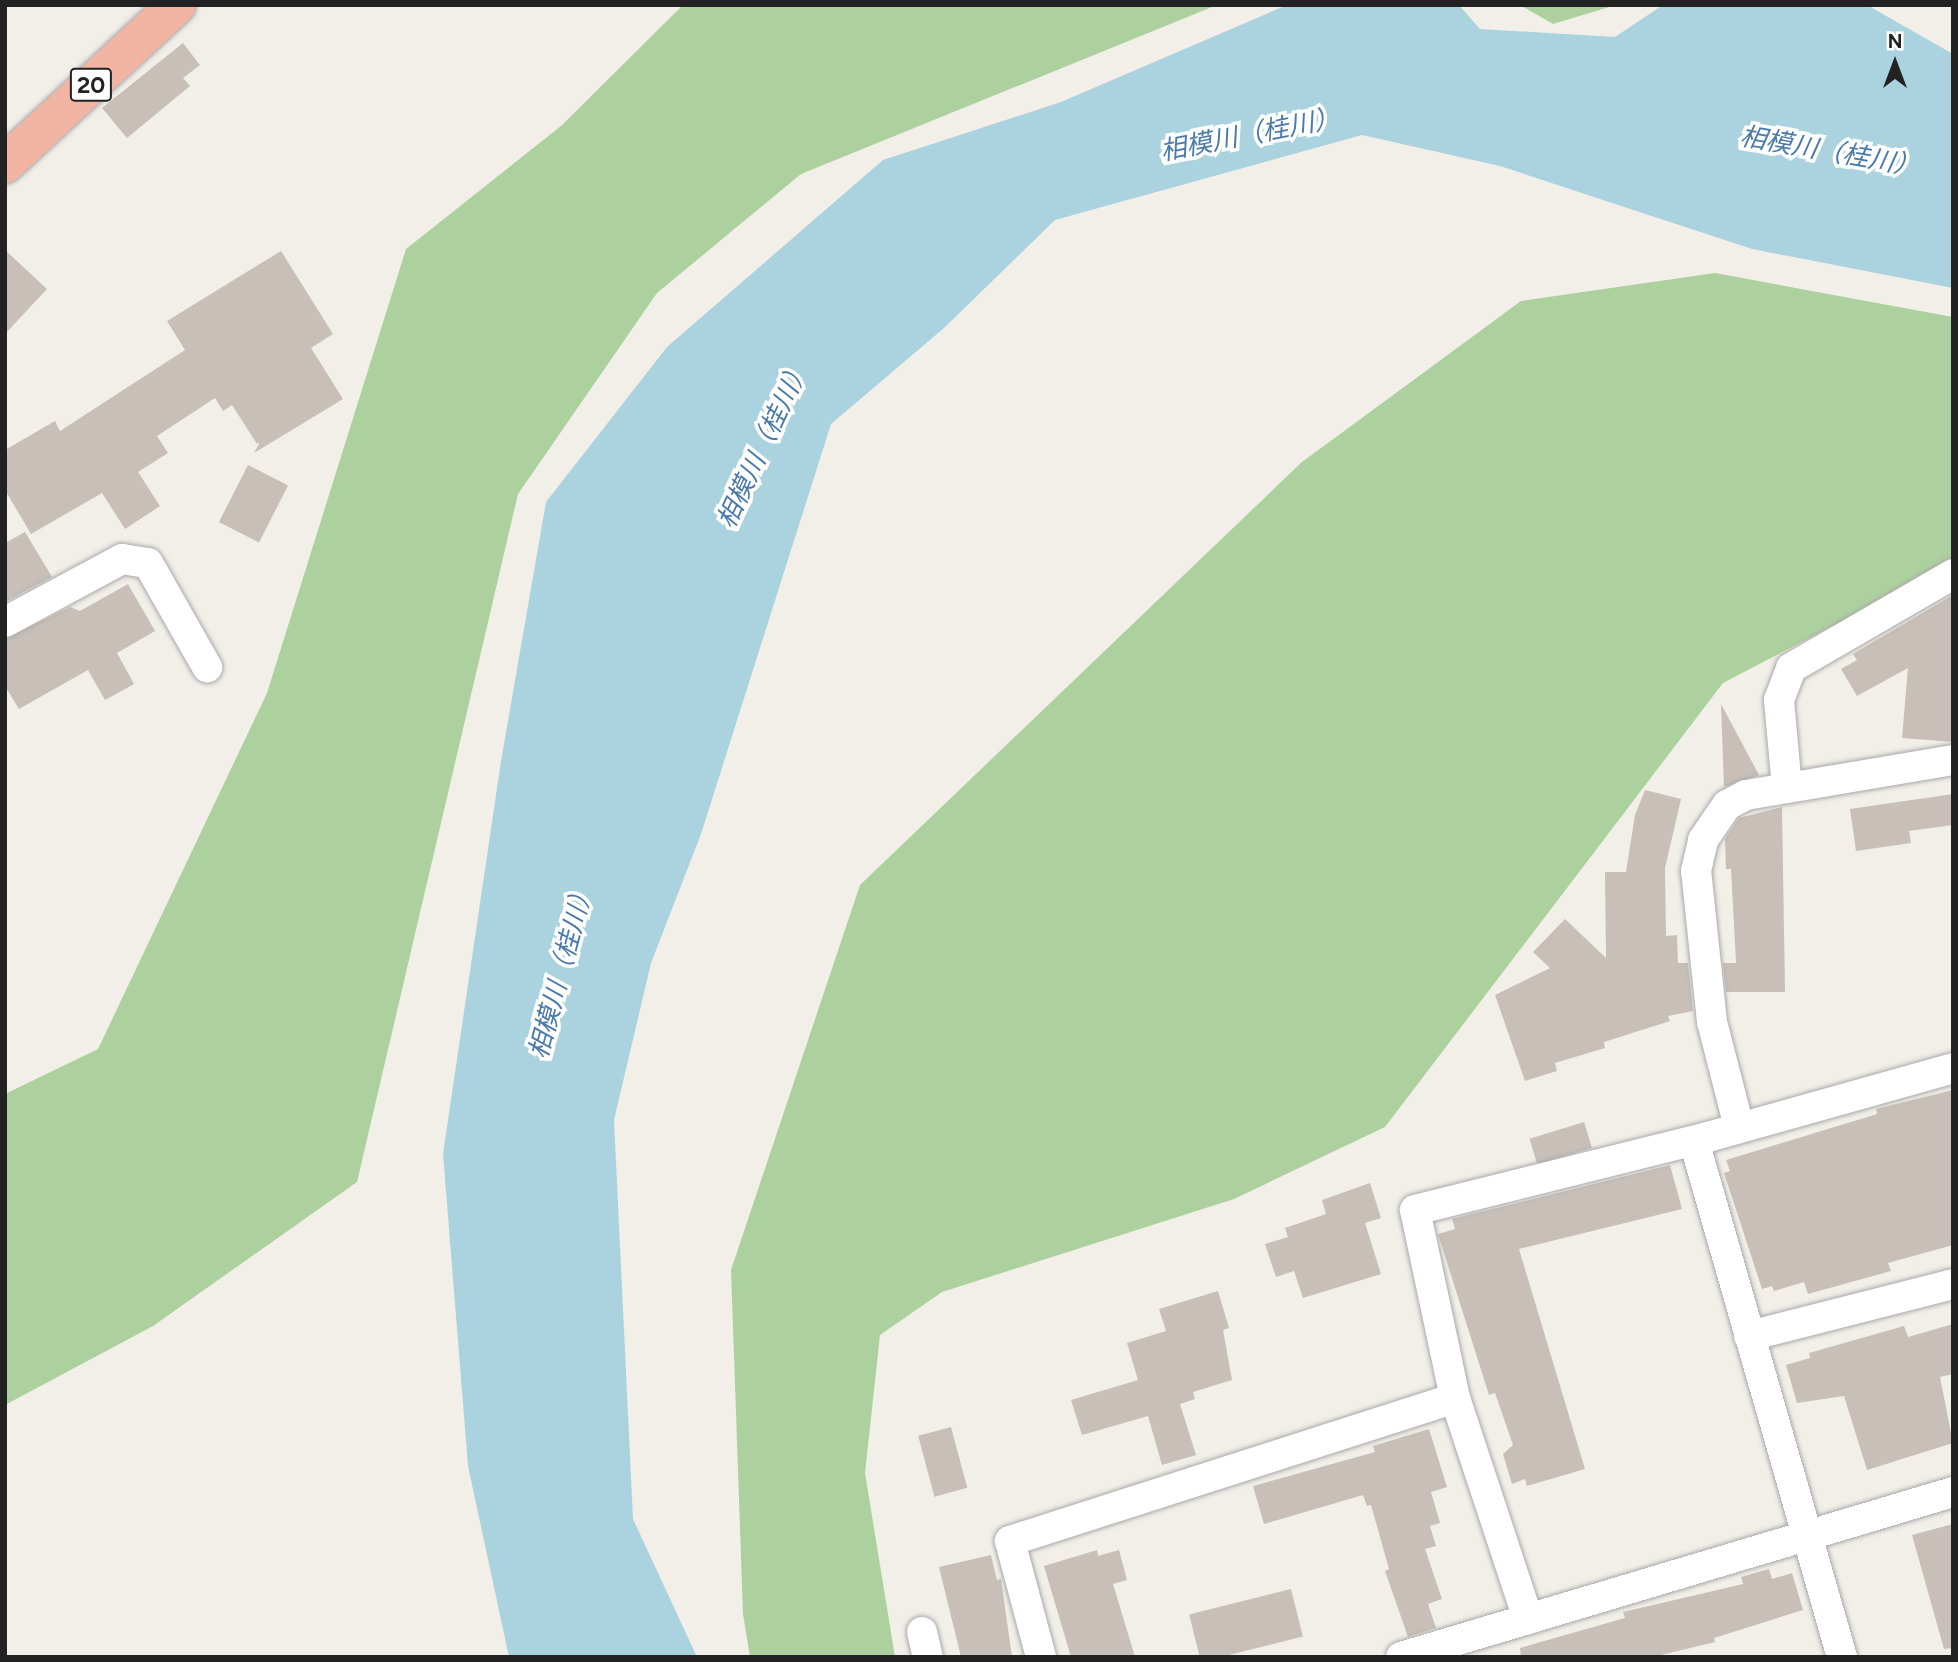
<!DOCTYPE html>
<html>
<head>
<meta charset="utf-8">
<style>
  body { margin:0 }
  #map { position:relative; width:1958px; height:1662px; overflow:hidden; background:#f2efe9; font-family:Figtree,"Noto Sans JP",sans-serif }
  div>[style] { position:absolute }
  .forest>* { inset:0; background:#add19e }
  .water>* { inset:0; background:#aad3df }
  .building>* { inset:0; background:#c7bfb8; transform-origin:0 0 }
  .roads { filter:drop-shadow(0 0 2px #a9a9a9) drop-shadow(0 0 2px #a9a9a9) }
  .minor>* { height:30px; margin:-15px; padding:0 15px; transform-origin:15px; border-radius:15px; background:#fff }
  .trunk>* { height:38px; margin:-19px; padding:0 19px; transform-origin:19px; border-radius:19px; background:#f2b4a3 }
  span { translate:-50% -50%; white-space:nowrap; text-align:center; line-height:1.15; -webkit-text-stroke:7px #fff; paint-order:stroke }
  .shield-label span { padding:2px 5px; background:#fff; border:2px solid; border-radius:5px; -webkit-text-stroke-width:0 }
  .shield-label { font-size:23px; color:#222; font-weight:700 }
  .water-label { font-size:26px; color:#4a7aab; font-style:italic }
  .frame { position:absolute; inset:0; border:7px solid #222; pointer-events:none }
  .north { position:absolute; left:1860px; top:28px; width:70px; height:70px; -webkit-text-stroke:5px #fff; paint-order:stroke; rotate:0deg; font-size:19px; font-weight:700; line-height:28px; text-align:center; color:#222 }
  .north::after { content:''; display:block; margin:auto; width:24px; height:32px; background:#222; clip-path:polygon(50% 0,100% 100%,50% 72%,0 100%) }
</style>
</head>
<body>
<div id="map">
  <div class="forest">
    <i style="clip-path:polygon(683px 5px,1217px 5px,801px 174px,657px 293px,518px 494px,357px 1182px,153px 1326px,5px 1405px,5px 1094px,98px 1049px,267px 693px,406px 249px,561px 126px)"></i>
    <i style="clip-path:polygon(1520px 5px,1616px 5px,1553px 24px)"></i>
    <i style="clip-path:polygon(1715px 273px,1953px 317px,1953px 563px,1723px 683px,1385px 1127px,1234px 1199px,942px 1292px,880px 1335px,865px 1473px,895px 1657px,750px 1657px,743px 1614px,731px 1270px,860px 885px,1302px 462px,1521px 301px)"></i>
  </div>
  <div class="water">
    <i style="clip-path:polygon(1287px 5px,1459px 5px,1480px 29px,1615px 37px,1663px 5px,1867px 5px,1953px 54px,1953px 288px,1752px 249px,1500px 166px,1362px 135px,1055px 220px,944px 328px,831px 424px,701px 834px,651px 963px,614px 1120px,633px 1519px,697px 1657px,509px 1657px,468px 1466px,443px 1154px,501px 761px,546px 502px,667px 347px,883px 160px,1061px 102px)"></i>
  </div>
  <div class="building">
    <i style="clip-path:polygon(183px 43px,200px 65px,183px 78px,190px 86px,127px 138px,102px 108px)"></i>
    <i style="clip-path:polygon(5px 250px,47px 289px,5px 334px)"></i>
    <i style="clip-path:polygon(281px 251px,333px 334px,311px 348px,343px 399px,254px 453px,260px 442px,257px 444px,232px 405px,223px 411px,215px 398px,157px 436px,168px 453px,138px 472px,160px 506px,125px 529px,102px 493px,31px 534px,5px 490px,5px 450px,55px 421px,60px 431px,185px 350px,167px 321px)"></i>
    <i style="left:248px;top:465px;width:45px;height:64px;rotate:27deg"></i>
    <i style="clip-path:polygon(25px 532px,52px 577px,5px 602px,5px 543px)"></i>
    <i style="clip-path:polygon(128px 584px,155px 631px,117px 653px,134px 684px,105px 700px,88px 670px,19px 709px,5px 686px,5px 639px,70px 607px,80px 611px)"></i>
    <i style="clip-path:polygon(1953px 595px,1953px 742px,1902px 738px,1908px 668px,1857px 696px,1841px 669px,1857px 660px,1853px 654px)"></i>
    <i style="clip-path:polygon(1721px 704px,1759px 775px,1724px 787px)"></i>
    <i style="clip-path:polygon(1645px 790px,1681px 799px,1665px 868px,1666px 936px,1677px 935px,1678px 963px,1688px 963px,1693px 1011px,1668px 1016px,1670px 1021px,1604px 1042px,1605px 1048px,1555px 1063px,1557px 1071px,1525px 1081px,1495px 995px,1550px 968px,1533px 952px,1565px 919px,1606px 958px,1605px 872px,1626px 872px,1635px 815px)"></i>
    <i style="clip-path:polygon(1953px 794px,1953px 825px,1909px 831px,1911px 843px,1856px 851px,1850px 809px)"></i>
    <i style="clip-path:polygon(1782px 807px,1785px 992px,1726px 992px,1723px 963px,1736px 963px,1731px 869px,1726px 869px,1725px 839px,1739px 818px)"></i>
    <i style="clip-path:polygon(1953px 1090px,1953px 1245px,1888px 1263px,1891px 1271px,1808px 1294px,1804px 1282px,1774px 1291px,1772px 1286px,1762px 1289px,1724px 1173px,1730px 1171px,1726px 1160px,1877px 1114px,1876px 1109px)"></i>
    <i style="left:1584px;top:1122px;width:27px;height:57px;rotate:73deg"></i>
    <i style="clip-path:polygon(1670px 1165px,1682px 1209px,1519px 1249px,1585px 1469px,1527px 1486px,1525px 1479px,1512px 1484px,1503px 1454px,1513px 1445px,1495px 1393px,1489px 1395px,1438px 1234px,1455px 1229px,1452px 1219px)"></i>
    <i style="clip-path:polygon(1370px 1183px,1381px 1218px,1365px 1223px,1381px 1274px,1303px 1298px,1294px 1271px,1276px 1277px,1265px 1244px,1288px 1237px,1285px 1228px,1326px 1214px,1322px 1200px)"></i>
    <i style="clip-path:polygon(1218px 1291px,1229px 1328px,1223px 1330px,1232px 1380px,1193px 1392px,1195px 1399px,1180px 1404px,1196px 1455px,1162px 1465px,1148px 1416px,1082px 1435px,1071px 1400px,1138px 1380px,1127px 1343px,1166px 1331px,1159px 1309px)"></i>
    <i style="clip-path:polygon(1953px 1324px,1953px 1374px,1940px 1377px,1953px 1443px,1867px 1470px,1844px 1396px,1797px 1403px,1786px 1365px,1810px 1358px,1809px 1353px,1904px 1326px,1908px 1337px)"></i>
    <i style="left:951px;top:1427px;width:63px;height:34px;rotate:75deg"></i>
    <i style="clip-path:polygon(1429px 1429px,1447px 1487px,1431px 1492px,1440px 1523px,1430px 1526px,1436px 1546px,1425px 1549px,1442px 1599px,1428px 1604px,1436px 1628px,1408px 1637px,1385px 1571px,1389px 1569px,1371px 1505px,1367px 1506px,1363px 1495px,1264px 1524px,1253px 1486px,1375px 1452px,1373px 1446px)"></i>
    <i style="clip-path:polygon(1953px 1524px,1953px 1648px,1944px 1649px,1912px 1535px)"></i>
    <i style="clip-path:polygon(1097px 1550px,1098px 1556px,1119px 1550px,1127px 1580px,1113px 1584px,1135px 1657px,1071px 1657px,1044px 1566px)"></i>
    <i style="clip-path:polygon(991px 1555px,997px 1580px,1001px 1579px,1012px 1657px,961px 1657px,939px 1567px)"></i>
    <i style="clip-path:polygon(1769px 1569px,1772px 1579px,1792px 1573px,1803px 1610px,1714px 1638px,1715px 1642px,1653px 1657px,1521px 1657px,1520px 1648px,1625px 1618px,1623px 1612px,1743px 1584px,1741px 1577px)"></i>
    <i style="left:1291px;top:1589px;width:49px;height:105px;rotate:76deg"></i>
  </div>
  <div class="roads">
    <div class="minor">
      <i style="left:5px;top:622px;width:133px;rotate:-28.3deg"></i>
      <i style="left:122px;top:559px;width:26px;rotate:9deg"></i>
      <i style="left:148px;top:563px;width:120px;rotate:60.4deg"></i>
      <i style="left:1787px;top:788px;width:88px;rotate:-95.2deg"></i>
      <i style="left:1779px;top:700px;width:34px;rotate:-69deg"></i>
      <i style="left:1791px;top:668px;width:187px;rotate:-30.1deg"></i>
      <i style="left:1739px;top:1127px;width:108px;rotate:-104.4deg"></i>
      <i style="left:1712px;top:1022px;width:152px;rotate:-96deg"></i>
      <i style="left:1696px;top:871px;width:32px;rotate:-77deg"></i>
      <i style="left:1703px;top:840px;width:42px;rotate:-55.6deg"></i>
      <i style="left:1727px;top:805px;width:21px;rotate:-28deg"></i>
      <i style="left:1746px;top:795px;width:210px;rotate:-9.6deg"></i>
      <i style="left:1694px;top:1141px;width:537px;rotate:74deg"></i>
      <i style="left:1749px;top:1336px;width:211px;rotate:-14.3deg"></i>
      <i style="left:1455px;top:1398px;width:233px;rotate:71.7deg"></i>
      <i style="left:922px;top:1632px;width:26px;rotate:77deg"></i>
      <i style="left:1041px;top:1657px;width:120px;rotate:-105deg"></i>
      <i style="left:1010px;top:1541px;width:467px;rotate:-17.8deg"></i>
      <i style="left:1455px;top:1398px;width:192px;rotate:-102deg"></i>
      <i style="left:1415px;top:1210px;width:302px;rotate:-14deg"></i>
      <i style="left:1708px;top:1137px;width:255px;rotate:-15.7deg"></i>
      <i style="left:1401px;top:1657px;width:576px;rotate:-16.64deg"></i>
    </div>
    <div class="trunk">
      <i style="left:5px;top:164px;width:234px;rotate:-42.8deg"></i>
    </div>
  </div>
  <div class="shield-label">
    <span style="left:91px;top:85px">20</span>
  </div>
  <div class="water-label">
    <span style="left:1250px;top:135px;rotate:-11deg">相模川（桂川）</span>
    <span style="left:1830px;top:152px;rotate:10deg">相模川（桂川）</span>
    <span style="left:764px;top:444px;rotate:-65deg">相模川（桂川）</span>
    <span style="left:562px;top:970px;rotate:-75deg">相模川（桂川）</span>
  </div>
  <div class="frame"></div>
  <div class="north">N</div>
</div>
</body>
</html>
